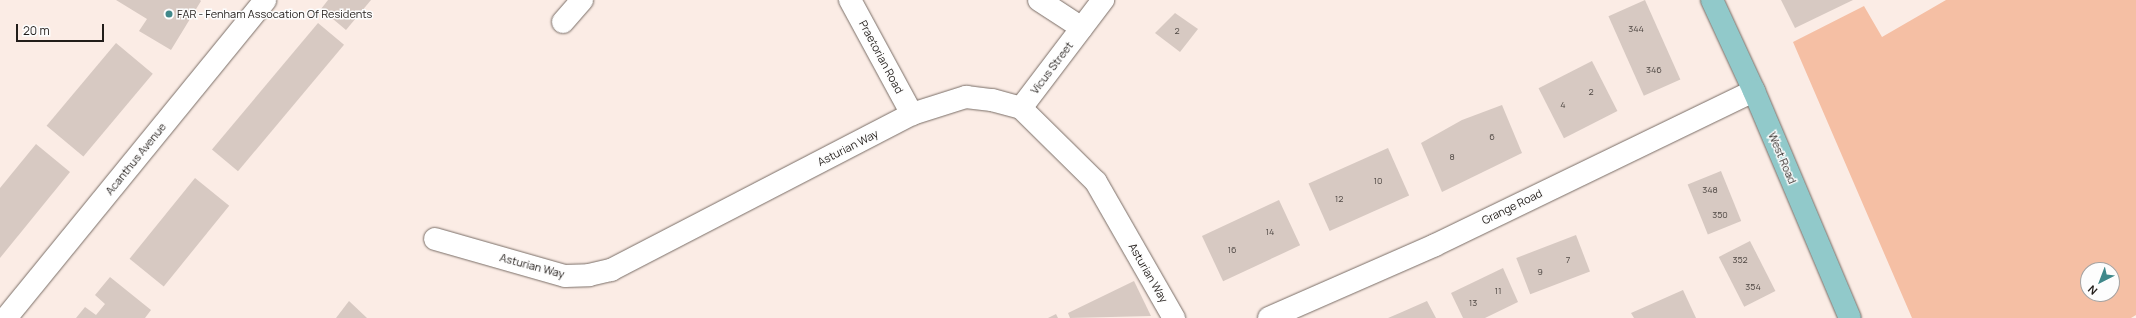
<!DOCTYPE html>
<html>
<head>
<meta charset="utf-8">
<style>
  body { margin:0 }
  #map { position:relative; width:2136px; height:318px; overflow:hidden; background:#fbece5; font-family:Manrope,sans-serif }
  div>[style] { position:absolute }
  .green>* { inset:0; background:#f5bfa4 }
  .building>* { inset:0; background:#d7c9c2; transform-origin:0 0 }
  .roads { filter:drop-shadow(0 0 1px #796d66) drop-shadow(0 0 1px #796d66) }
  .minor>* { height:22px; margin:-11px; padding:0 11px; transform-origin:11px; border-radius:11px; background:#fff }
  .primary>* { height:22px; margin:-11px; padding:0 11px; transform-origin:11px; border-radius:11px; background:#91c9ca }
  .dots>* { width:11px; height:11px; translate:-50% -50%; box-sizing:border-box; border:2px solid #fdfdfd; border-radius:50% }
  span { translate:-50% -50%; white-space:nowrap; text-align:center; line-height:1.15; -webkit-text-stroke:3px #fdfdfd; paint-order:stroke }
  .number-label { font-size:9px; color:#4f4844 }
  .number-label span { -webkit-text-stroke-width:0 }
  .poi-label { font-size:11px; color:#221d1a }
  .left { translate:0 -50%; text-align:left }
  .street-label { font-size:11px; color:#221d1a }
  .north { position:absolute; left:2080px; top:262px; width:40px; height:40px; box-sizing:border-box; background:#fdfdfd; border:1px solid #a5a3a2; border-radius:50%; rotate:222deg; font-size:11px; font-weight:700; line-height:16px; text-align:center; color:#221d1a }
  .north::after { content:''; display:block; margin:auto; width:14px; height:18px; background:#40888a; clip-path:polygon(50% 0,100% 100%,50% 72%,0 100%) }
  .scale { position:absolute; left:16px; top:24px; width:88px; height:18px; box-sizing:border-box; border:2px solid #221d1a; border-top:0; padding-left:5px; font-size:12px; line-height:14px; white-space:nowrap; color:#221d1a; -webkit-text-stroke:3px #fdfdfd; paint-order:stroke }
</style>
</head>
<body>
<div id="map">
  <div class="green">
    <i style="clip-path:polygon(evenodd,1946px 0,2136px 0,2136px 315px,2131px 318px,1912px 318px,1793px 42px,1864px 6px,1882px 37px,1946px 0,2088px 270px,2112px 270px,2112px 294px,2088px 294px,2088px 270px)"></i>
  </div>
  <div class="building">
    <i style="clip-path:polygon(116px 0,200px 0,201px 1px,171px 50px,139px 31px,147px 19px)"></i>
    <i style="clip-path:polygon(328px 0,371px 0,346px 30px,321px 9px)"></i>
    <i style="left:1645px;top:0;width:87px;height:40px;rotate:66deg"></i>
    <i style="clip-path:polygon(1781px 0,1853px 0,1795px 28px)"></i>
    <i style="clip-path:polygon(1175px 13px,1198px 29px,1180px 52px,1155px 33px)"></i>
    <i style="left:318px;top:23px;width:34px;height:165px;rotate:40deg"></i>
    <i style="left:116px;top:43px;width:48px;height:108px;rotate:40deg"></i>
    <i style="left:1592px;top:61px;width:56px;height:60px;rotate:63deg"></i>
    <i style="clip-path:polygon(1502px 105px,1522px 153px,1442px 192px,1421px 143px,1462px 120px)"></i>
    <i style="clip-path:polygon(36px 144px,70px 172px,0 258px,0 188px)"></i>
    <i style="left:1388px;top:148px;width:52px;height:87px;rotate:66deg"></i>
    <i style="left:1721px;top:171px;width:54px;height:36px;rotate:68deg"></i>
    <i style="left:195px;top:178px;width:44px;height:104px;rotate:39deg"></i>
    <i style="left:1279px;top:200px;width:50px;height:85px;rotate:65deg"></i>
    <i style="left:1576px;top:235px;width:39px;height:64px;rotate:69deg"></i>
    <i style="left:1750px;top:241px;width:56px;height:35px;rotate:63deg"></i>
    <i style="clip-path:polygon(1503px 268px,1518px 302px,1485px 318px,1463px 318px,1451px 293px)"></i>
    <i style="clip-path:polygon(110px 277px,151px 310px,145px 318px,76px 318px,85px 307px,96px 315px,105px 304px,95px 295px)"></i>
    <i style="clip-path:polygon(1134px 281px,1151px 316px,1070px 318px,1068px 313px)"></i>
    <i style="clip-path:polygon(1683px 290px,1696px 318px,1634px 318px,1631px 313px)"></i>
    <i style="clip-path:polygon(349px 301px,367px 318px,336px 318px)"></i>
    <i style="clip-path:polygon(1427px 301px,1436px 318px,1388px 318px,1402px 312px)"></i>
    <i style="clip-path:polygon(1056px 314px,1058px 318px,1048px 318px)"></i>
  </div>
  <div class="roads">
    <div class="minor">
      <i style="left:850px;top:0;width:130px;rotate:61.5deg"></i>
      <i style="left:1039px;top:0;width:51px;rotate:33.1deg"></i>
      <i style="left:563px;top:22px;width:29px;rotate:-49deg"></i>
      <i style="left:1021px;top:108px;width:136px;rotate:-52.8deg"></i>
      <i style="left:435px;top:239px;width:135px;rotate:15.9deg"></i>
      <i style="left:565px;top:276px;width:24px;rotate:-2deg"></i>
      <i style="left:589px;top:275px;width:23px;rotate:-13deg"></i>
      <i style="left:611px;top:270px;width:339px;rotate:-27.4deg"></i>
      <i style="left:912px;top:114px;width:57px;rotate:-17.5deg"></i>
      <i style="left:966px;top:97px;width:26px;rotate:7deg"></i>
      <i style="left:992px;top:100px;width:30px;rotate:15deg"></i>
      <i style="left:1021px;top:108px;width:105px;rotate:44.6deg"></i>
      <i style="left:1096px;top:182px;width:157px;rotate:60.2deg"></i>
      <i style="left:6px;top:318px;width:410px;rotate:-50.8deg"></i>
      <i style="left:1269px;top:318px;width:181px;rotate:-23.7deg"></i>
      <i style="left:1435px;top:245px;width:354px;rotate:-25.8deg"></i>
    </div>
    <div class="primary">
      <i style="left:1712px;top:0;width:100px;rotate:65.2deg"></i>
      <i style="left:1754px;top:91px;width:246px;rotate:67.1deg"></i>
    </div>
  </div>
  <div class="dots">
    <i style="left:169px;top:14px;background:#40888a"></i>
  </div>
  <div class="number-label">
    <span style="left:1636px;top:29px">344</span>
    <span style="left:1177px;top:31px">2</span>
    <span style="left:1654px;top:70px">346</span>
    <span style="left:1591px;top:92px">2</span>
    <span style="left:1563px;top:105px">4</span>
    <span style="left:1492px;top:137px">6</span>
    <span style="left:1452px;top:157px">8</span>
    <span style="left:1378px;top:181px">10</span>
    <span style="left:1710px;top:190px">348</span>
    <span style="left:1339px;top:199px">12</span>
    <span style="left:1720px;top:215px">350</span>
    <span style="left:1270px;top:232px">14</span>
    <span style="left:1232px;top:250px">16</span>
    <span style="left:1568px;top:260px">7</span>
    <span style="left:1740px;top:260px">352</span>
    <span style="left:1540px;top:272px">9</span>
    <span style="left:1753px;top:287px">354</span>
    <span style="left:1498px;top:291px">11</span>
    <span style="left:1473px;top:303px">13</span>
  </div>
  <div class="poi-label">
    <span class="left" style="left:177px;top:14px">FAR - Fenham Assocation Of Residents</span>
  </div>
  <div class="street-label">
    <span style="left:881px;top:57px;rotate:62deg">Praetorian Road</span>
    <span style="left:1052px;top:68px;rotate:-53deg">Vicus Street</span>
    <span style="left:848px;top:148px;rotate:-27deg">Asturian Way</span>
    <span style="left:1782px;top:158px;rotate:67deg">West Road</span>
    <span style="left:136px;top:159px;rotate:-51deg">Acanthus Avenue</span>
    <span style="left:1512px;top:207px;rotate:-26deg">Grange Road</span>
    <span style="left:532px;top:266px;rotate:15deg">Asturian Way</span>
    <span style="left:1148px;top:273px;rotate:60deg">Asturian Way</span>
  </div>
  <div class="north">N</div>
  <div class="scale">20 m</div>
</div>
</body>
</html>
